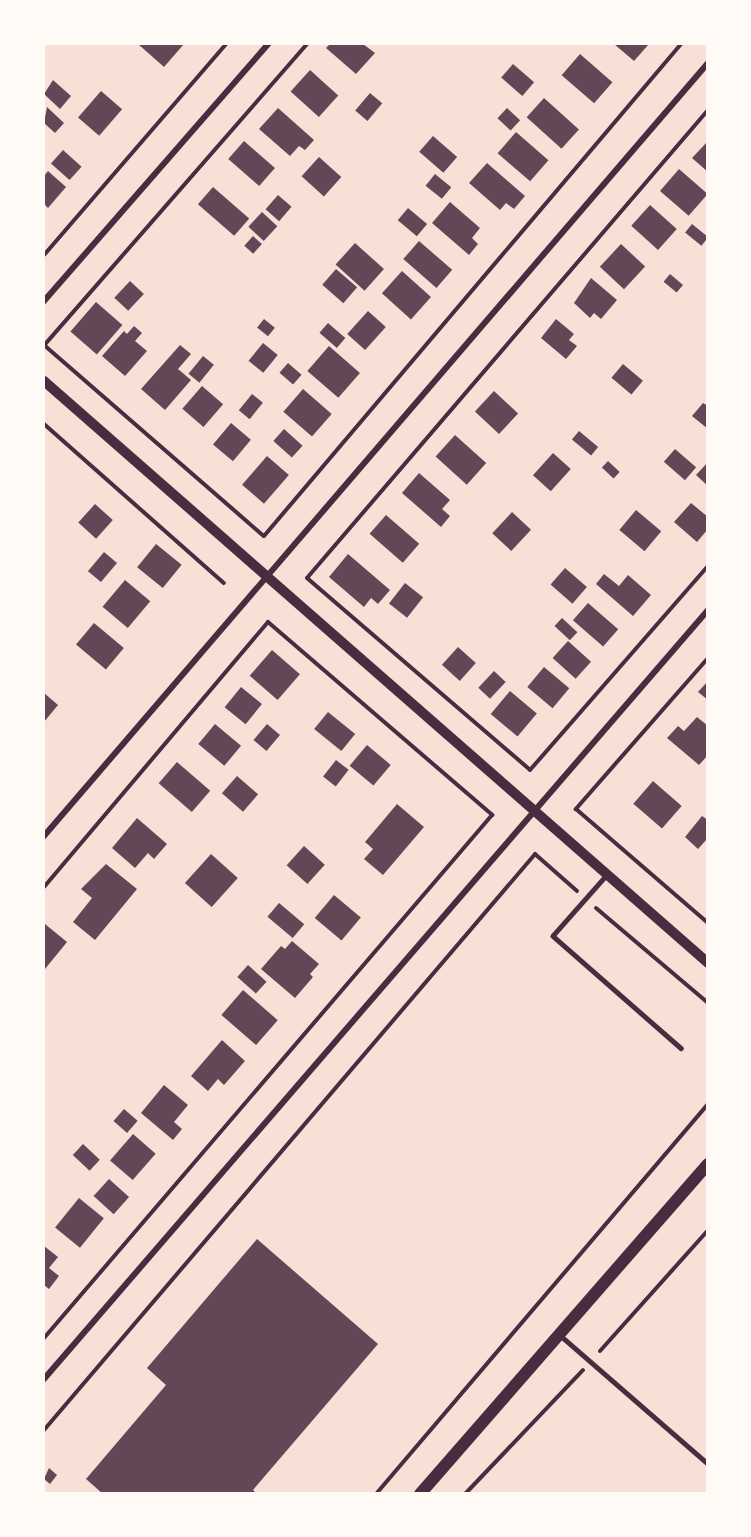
<!DOCTYPE html>
<html>
<head>
<meta charset="utf-8">
<style>
  body { margin:0 }
  #map { position:relative; width:751px; height:1537px; overflow:hidden; background:#f7e1d7; font-family:Overpass,sans-serif }
  div>[style] { position:absolute }
  .building>* { inset:0; background:#644757; transform-origin:0 0 }
  .path>* { height:4px; margin:-2px; padding:0 2px; transform-origin:2px; border-radius:2px; background:#4a2c40 }
  .service>* { height:4.5px; margin:-2.25px; padding:0 2.25px; transform-origin:2.25px; border-radius:2.25px; background:#4a2c40 }
  .minor>* { height:6px; margin:-3px; padding:0 3px; transform-origin:3px; border-radius:3px; background:#4a2c40 }
  .tertiary>* { height:10px; margin:-5px; padding:0 5px; transform-origin:5px; border-radius:5px; background:#4a2c40 }
  .secondary>* { height:12px; margin:-6px; padding:0 6px; transform-origin:6px; border-radius:6px; background:#4a2c40 }
  span { translate:-50% -50%; white-space:nowrap; text-align:center; line-height:1.15; -webkit-text-stroke:6px #fffaf5; paint-order:stroke }
  .frame { position:absolute; inset:0; border:45px solid #fffaf5; pointer-events:none }
</style>
</head>
<body>
<div id="map">
  <div class="building">
    <i style="clip-path:polygon(138px 44px,184px 44px,164px 67px)"></i>
    <i style="clip-path:polygon(330px 44px,363px 44px,375px 53px,356px 74px,326px 48px)"></i>
    <i style="clip-path:polygon(614px 44px,649px 44px,634px 61px)"></i>
    <i style="left:580px;top:54px;width:43px;height:28px;rotate:41deg"></i>
    <i style="left:513px;top:64px;width:28px;height:18px;rotate:41deg"></i>
    <i style="left:310px;top:70px;width:38px;height:29px;rotate:42deg"></i>
    <i style="clip-path:polygon(53px 80px,71px 96px,60px 109px,44px 94px)"></i>
    <i style="left:101px;top:91px;width:28px;height:35px;rotate:41deg"></i>
    <i style="left:370px;top:93px;width:16px;height:23px;rotate:40deg"></i>
    <i style="left:544px;top:98px;width:47px;height:26px;rotate:42deg"></i>
    <i style="clip-path:polygon(47px 107px,64px 123px,55px 133px,44px 123px)"></i>
    <i style="clip-path:polygon(278px 108px,314px 140px,305px 150px,299px 146px,290px 156px,259px 129px)"></i>
    <i style="left:507px;top:108px;width:18px;height:14px;rotate:43deg"></i>
    <i style="left:516px;top:132px;width:43px;height:28px;rotate:41deg"></i>
    <i style="left:433px;top:136px;width:32px;height:21px;rotate:41deg"></i>
    <i style="left:244px;top:141px;width:41px;height:24px;rotate:41deg"></i>
    <i style="clip-path:polygon(708px 141px,708px 172px,692px 158px)"></i>
    <i style="left:63px;top:150px;width:25px;height:18px;rotate:42deg"></i>
    <i style="left:319px;top:157px;width:30px;height:26px;rotate:42deg"></i>
    <i style="clip-path:polygon(487px 163px,525px 196px,514px 209px,506px 203px,500px 210px,469px 183px)"></i>
    <i style="left:679px;top:169px;width:38px;height:29px;rotate:41deg"></i>
    <i style="clip-path:polygon(48px 171px,66px 187px,48px 208px,44px 204px,44px 176px)"></i>
    <i style="left:435px;top:174px;width:21px;height:15px;rotate:39deg"></i>
    <i style="left:213px;top:187px;width:48px;height:23px;rotate:41deg"></i>
    <i style="left:278px;top:195px;width:18px;height:19px;rotate:41deg"></i>
    <i style="clip-path:polygon(450px 202px,480px 228px,472px 238px,478px 244px,469px 255px,432px 223px)"></i>
    <i style="left:650px;top:205px;width:36px;height:28px;rotate:42deg"></i>
    <i style="left:408px;top:208px;width:25px;height:16px;rotate:40deg"></i>
    <i style="left:262px;top:212px;width:21px;height:20px;rotate:43deg"></i>
    <i style="left:692px;top:224px;width:21px;height:11px;rotate:39deg"></i>
    <i style="left:253px;top:236px;width:12px;height:13px;rotate:42deg"></i>
    <i style="left:419px;top:241px;width:44px;height:24px;rotate:41deg"></i>
    <i style="left:355px;top:243px;width:39px;height:29px;rotate:42deg"></i>
    <i style="left:621px;top:244px;width:33px;height:31px;rotate:43deg"></i>
    <i style="left:336px;top:269px;width:28px;height:21px;rotate:41deg"></i>
    <i style="left:402px;top:271px;width:39px;height:30px;rotate:42deg"></i>
    <i style="left:670px;top:274px;width:17px;height:10px;rotate:40deg"></i>
    <i style="clip-path:polygon(591px 278px,617px 300px,601px 319px,594px 313px,590px 318px,574px 303px)"></i>
    <i style="left:130px;top:281px;width:19px;height:23px;rotate:43deg"></i>
    <i style="left:96px;top:302px;width:35px;height:39px;rotate:41deg"></i>
    <i style="left:368px;top:311px;width:24px;height:31px;rotate:42deg"></i>
    <i style="left:264px;top:319px;width:14px;height:11px;rotate:39deg"></i>
    <i style="clip-path:polygon(556px 319px,574px 334px,569px 340px,577px 346px,566px 359px,541px 338px)"></i>
    <i style="left:328px;top:323px;width:23px;height:13px;rotate:41deg"></i>
    <i style="clip-path:polygon(134px 326px,142px 333px,135px 341px,147px 351px,125px 376px,102px 356px,124px 331px,127px 334px)"></i>
    <i style="left:263px;top:343px;width:19px;height:23px;rotate:39deg"></i>
    <i style="clip-path:polygon(180px 345px,191px 354px,178px 369px,191px 380px,165px 410px,141px 389px)"></i>
    <i style="left:329px;top:346px;width:41px;height:33px;rotate:41deg"></i>
    <i style="left:203px;top:356px;width:14px;height:23px;rotate:39deg"></i>
    <i style="left:288px;top:363px;width:18px;height:13px;rotate:41deg"></i>
    <i style="left:623px;top:364px;width:26px;height:18px;rotate:40deg"></i>
    <i style="left:202px;top:386px;width:28px;height:30px;rotate:41deg"></i>
    <i style="left:303px;top:389px;width:38px;height:30px;rotate:41deg"></i>
    <i style="left:494px;top:391px;width:33px;height:28px;rotate:43deg"></i>
    <i style="left:252px;top:394px;width:14px;height:21px;rotate:39deg"></i>
    <i style="clip-path:polygon(703px 403px,708px 406px,708px 429px,692px 416px)"></i>
    <i style="left:231px;top:423px;width:26px;height:28px;rotate:40deg"></i>
    <i style="left:284px;top:429px;width:25px;height:16px;rotate:42deg"></i>
    <i style="left:579px;top:431px;width:25px;height:11px;rotate:40deg"></i>
    <i style="left:455px;top:435px;width:42px;height:29px;rotate:42deg"></i>
    <i style="left:675px;top:449px;width:28px;height:17px;rotate:41deg"></i>
    <i style="left:553px;top:453px;width:24px;height:30px;rotate:42deg"></i>
    <i style="left:267px;top:456px;width:29px;height:38px;rotate:41deg"></i>
    <i style="left:608px;top:461px;width:16px;height:9px;rotate:43deg"></i>
    <i style="clip-path:polygon(708px 462px,708px 486px,696px 475px)"></i>
    <i style="clip-path:polygon(419px 473px,450px 500px,442px 509px,450px 516px,441px 527px,402px 493px)"></i>
    <i style="clip-path:polygon(691px 503px,708px 517px,708px 529px,697px 542px,674px 522px)"></i>
    <i style="left:95px;top:504px;width:24px;height:25px;rotate:42deg"></i>
    <i style="left:636px;top:510px;width:33px;height:26px;rotate:40deg"></i>
    <i style="left:512px;top:512px;width:26px;height:29px;rotate:43deg"></i>
    <i style="left:386px;top:515px;width:44px;height:25px;rotate:41deg"></i>
    <i style="left:156px;top:544px;width:33px;height:30px;rotate:39deg"></i>
    <i style="left:104px;top:552px;width:17px;height:25px;rotate:40deg"></i>
    <i style="clip-path:polygon(348px 554px,390px 590px,378px 604px,371px 598px,364px 607px,329px 577px)"></i>
    <i style="left:565px;top:568px;width:29px;height:22px;rotate:41deg"></i>
    <i style="clip-path:polygon(604px 574px,619px 586px,628px 575px,651px 595px,633px 616px,596px 584px)"></i>
    <i style="left:125px;top:580px;width:33px;height:35px;rotate:40deg"></i>
    <i style="left:405px;top:583px;width:23px;height:26px;rotate:38deg"></i>
    <i style="left:588px;top:603px;width:40px;height:23px;rotate:41deg"></i>
    <i style="left:562px;top:618px;width:21px;height:11px;rotate:43deg"></i>
    <i style="left:94px;top:623px;width:39px;height:28px;rotate:40deg"></i>
    <i style="left:568px;top:641px;width:31px;height:23px;rotate:42deg"></i>
    <i style="left:458px;top:647px;width:24px;height:24px;rotate:42deg"></i>
    <i style="left:272px;top:650px;width:37px;height:34px;rotate:41deg"></i>
    <i style="left:544px;top:667px;width:33px;height:26px;rotate:40deg"></i>
    <i style="left:494px;top:671px;width:16px;height:23px;rotate:43deg"></i>
    <i style="clip-path:polygon(708px 681px,708px 700px,698px 692px)"></i>
    <i style="left:241px;top:687px;width:27px;height:26px;rotate:39deg"></i>
    <i style="left:510px;top:691px;width:35px;height:30px;rotate:40deg"></i>
    <i style="clip-path:polygon(44px 693px,58px 705px,44px 722px)"></i>
    <i style="left:328px;top:712px;width:35px;height:22px;rotate:39deg"></i>
    <i style="clip-path:polygon(697px 717px,708px 726px,708px 755px,699px 765px,667px 738px,678px 726px,684px 731px)"></i>
    <i style="left:215px;top:724px;width:34px;height:26px;rotate:40deg"></i>
    <i style="left:267px;top:724px;width:17px;height:21px;rotate:40deg"></i>
    <i style="left:367px;top:745px;width:31px;height:27px;rotate:40deg"></i>
    <i style="left:336px;top:760px;width:16px;height:21px;rotate:38deg"></i>
    <i style="left:177px;top:762px;width:44px;height:28px;rotate:41deg"></i>
    <i style="left:237px;top:776px;width:28px;height:23px;rotate:41deg"></i>
    <i style="left:653px;top:781px;width:38px;height:30px;rotate:41deg"></i>
    <i style="clip-path:polygon(397px 804px,424px 827px,383px 875px,364px 859px,373px 849px,365px 842px)"></i>
    <i style="clip-path:polygon(702px 816px,708px 820px,708px 838px,698px 849px,685px 837px)"></i>
    <i style="clip-path:polygon(137px 818px,167px 844px,154px 859px,148px 853px,135px 868px,112px 848px)"></i>
    <i style="left:304px;top:846px;width:28px;height:26px;rotate:42deg"></i>
    <i style="left:211px;top:854px;width:36px;height:39px;rotate:42deg"></i>
    <i style="clip-path:polygon(106px 864px,137px 889px,95px 940px,73px 922px,92px 898px,81px 889px)"></i>
    <i style="left:334px;top:895px;width:35px;height:30px;rotate:40deg"></i>
    <i style="left:279px;top:903px;width:33px;height:18px;rotate:40deg"></i>
    <i style="clip-path:polygon(45px 924px,67px 942px,45px 969px,44px 926px)"></i>
    <i style="clip-path:polygon(292px 941px,319px 964px,310px 974px,313px 977px,295px 998px,261px 969px,281px 946px,285px 949px)"></i>
    <i style="left:248px;top:965px;width:25px;height:16px;rotate:42deg"></i>
    <i style="left:243px;top:990px;width:46px;height:33px;rotate:41deg"></i>
    <i style="clip-path:polygon(222px 1040px,245px 1061px,224px 1085px,218px 1079px,208px 1091px,191px 1076px)"></i>
    <i style="clip-path:polygon(164px 1085px,188px 1105px,174px 1122px,182px 1129px,173px 1140px,141px 1113px)"></i>
    <i style="left:124px;top:1109px;width:18px;height:16px;rotate:41deg"></i>
    <i style="left:133px;top:1134px;width:30px;height:35px;rotate:41deg"></i>
    <i style="left:83px;top:1144px;width:23px;height:15px;rotate:43deg"></i>
    <i style="left:109px;top:1179px;width:27px;height:23px;rotate:42deg"></i>
    <i style="left:79px;top:1198px;width:32px;height:38px;rotate:39deg"></i>
    <i style="clip-path:polygon(257px 1239px,378px 1344px,253px 1490px,257px 1494px,103px 1494px,86px 1479px,166px 1385px,147px 1368px)"></i>
    <i style="clip-path:polygon(44px 1246px,58px 1257px,49px 1268px,59px 1276px,49px 1289px,44px 1285px)"></i>
    <i style="clip-path:polygon(49px 1468px,57px 1475px,50px 1484px,44px 1479px)"></i>
  </div>
  <div class="path">
    <i style="left:307px;top:44px;width:400px;rotate:131.1deg"></i>
    <i style="left:44px;top:345px;width:291px;rotate:41deg"></i>
    <i style="left:264px;top:536px;width:645px;rotate:-49.72deg"></i>
    <i style="left:708px;top:110px;width:616px;rotate:130.59deg"></i>
    <i style="left:307px;top:578px;width:294px;rotate:40.7deg"></i>
    <i style="left:530px;top:770px;width:271px;rotate:-48.9deg"></i>
    <i style="left:44px;top:255px;width:279px;rotate:-49.2deg"></i>
    <i style="left:44px;top:424px;width:240px;rotate:41.5deg"></i>
    <i style="left:708px;top:658px;width:201px;rotate:131.2deg"></i>
    <i style="left:576px;top:809px;width:174px;rotate:40.8deg"></i>
    <i style="left:44px;top:887px;width:347px;rotate:-49.8deg"></i>
    <i style="left:268px;top:622px;width:296px;rotate:40.7deg"></i>
    <i style="left:492px;top:815px;width:689px;rotate:130.58deg"></i>
    <i style="left:596px;top:908px;width:147px;rotate:40.3deg"></i>
    <i style="left:600px;top:1351px;width:162px;rotate:-48.2deg"></i>
    <i style="left:44px;top:1430px;width:757px;rotate:-49.55deg"></i>
    <i style="left:535px;top:854px;width:56px;rotate:41.4deg"></i>
    <i style="left:376px;top:1494px;width:512px;rotate:-49.59deg"></i>
    <i style="left:465px;top:1494px;width:171px;rotate:-46.4deg"></i>
  </div>
  <div class="service">
    <i style="left:607px;top:875px;width:81px;rotate:131.5deg"></i>
    <i style="left:553px;top:936px;width:170px;rotate:41.2deg"></i>
    <i style="left:561px;top:1336px;width:195px;rotate:41deg"></i>
  </div>
  <div class="minor">
    <i style="left:44px;top:301px;width:341px;rotate:-48.9deg"></i>
    <i style="left:44px;top:836px;width:1019px;rotate:-49.34deg"></i>
    <i style="left:44px;top:1379px;width:1016px;rotate:-49.19deg"></i>
  </div>
  <div class="tertiary">
    <i style="left:44px;top:381px;width:883px;rotate:41.23deg"></i>
  </div>
  <div class="secondary">
    <i style="left:420px;top:1494px;width:438px;rotate:-48.9deg"></i>
  </div>
  <div class="frame"></div>
</div>
</body>
</html>
